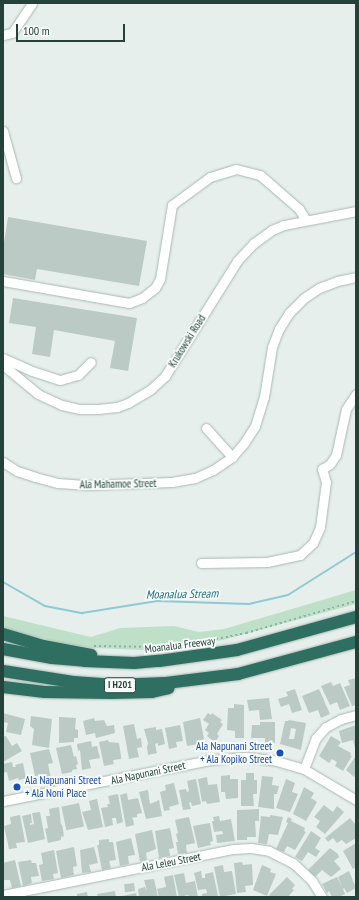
<!DOCTYPE html>
<html>
<head>
<meta charset="utf-8">
<style>
  body { margin:0 }
  #map { position:relative; width:359px; height:900px; overflow:hidden; background:#e6efeb; font-family:"PT Sans Narrow",sans-serif }
  div>[style] { position:absolute }
  .green>* { inset:0; background:#bfe0c8 }
  .stream>* { height:2px; margin:-1px; padding:0 1px; transform-origin:1px; border-radius:1px; background:#8ec9d4 }
  .building>* { inset:0; background:#bbcac4; transform-origin:0 0 }
  .path>* { height:1.5px; margin-top:-0.75px; transform-origin:0; background:repeating-linear-gradient(90deg,#86b3a5 0 2px,transparent 0 5px) }
  .roads { filter:drop-shadow(0 0 1px #a8b8b2) drop-shadow(0 0 1px #a8b8b2) }
  .minor>* { height:9px; margin:-4.5px; padding:0 4.5px; transform-origin:4.5px; border-radius:4.5px; background:#fff }
  .highway>* { height:12px; margin:-6px; padding:0 6px; transform-origin:6px; border-radius:6px; background:#2f6f62 }
  .dots>* { width:11px; height:11px; translate:-50% -50%; box-sizing:border-box; border:2px solid #f7fbf9; border-radius:50% }
  span { translate:-50% -50%; white-space:nowrap; text-align:center; line-height:1.15; -webkit-text-stroke:3.5px #f7fbf9; paint-order:stroke }
  .shield-label span { padding:1px 3px; background:#f7fbf9; border:1px solid; border-radius:3px; -webkit-text-stroke-width:0 }
  .shield-label { font-size:10px; color:#24423a; font-weight:700 }
  .street-label { font-size:11px; color:#24423a }
  .transit-label { font-size:11px; color:#164399 }
  .right { translate:-100% -50%; text-align:right }
  .left { translate:0 -50%; text-align:left }
  .water-label { font-size:12px; color:#1c6f80; font-style:italic }
  .frame { position:absolute; inset:0; border:4px solid #24423a; pointer-events:none }
  .scale { position:absolute; left:16px; top:24px; width:109px; height:18px; box-sizing:border-box; border:2px solid #24423a; border-top:0; padding-left:5px; font-size:12px; line-height:14px; white-space:nowrap; color:#24423a; -webkit-text-stroke:3px #f7fbf9; paint-order:stroke }
</style>
</head>
<body>
<div id="map">
  <div class="green">
    <i style="clip-path:polygon(356px 590px,356px 604px,223px 640px,175px 647px,141px 650px,94px 648px,47px 641px,47px 639px,29px 636px,3px 628px,3px 616px,91px 637px,120px 628px,174px 626px,199px 632px,224px 629px)"></i>
  </div>
  <div class="stream">
    <i style="left:3px;top:582px;width:48px;rotate:29.7deg"></i>
    <i style="left:45px;top:606px;width:38px;rotate:11deg"></i>
    <i style="left:82px;top:613px;width:76px;rotate:-9.1deg"></i>
    <i style="left:157px;top:601px;width:92px;rotate:1.9deg"></i>
    <i style="left:249px;top:604px;width:40px;rotate:-13deg"></i>
    <i style="left:288px;top:595px;width:80px;rotate:-32.3deg"></i>
  </div>
  <div class="building">
    <i style="clip-path:polygon(8px 217px,147px 241px,139px 286px,37px 269px,35px 280px,3px 274px,3px 249px)"></i>
    <i style="clip-path:polygon(13px 298px,137px 318px,128px 371px,110px 368px,115px 341px,54px 330px,50px 357px,32px 354px,36px 327px,9px 323px)"></i>
    <i style="clip-path:polygon(356px 678px,356px 705px,352px 706px,344px 687px,350px 685px,348px 680px)"></i>
    <i style="clip-path:polygon(331px 682px,333px 686px,340px 683px,350px 706px,340px 710px,337px 702px,330px 705px,321px 686px)"></i>
    <i style="clip-path:polygon(295px 689px,302px 710px,292px 713px,289px 704px,281px 707px,278px 699px,288px 696px,286px 692px)"></i>
    <i style="clip-path:polygon(319px 689px,330px 714px,321px 718px,318px 710px,309px 713px,302px 696px)"></i>
    <i style="clip-path:polygon(269px 698px,272px 719px,260px 720px,259px 710px,249px 711px,247px 700px)"></i>
    <i style="clip-path:polygon(234px 704px,244px 705px,244px 738px,235px 738px,235px 731px,227px 730px,228px 708px,234px 708px)"></i>
    <i style="clip-path:polygon(3px 713px,25px 719px,21px 735px,6px 732px,8px 723px,3px 722px)"></i>
    <i style="clip-path:polygon(208px 713px,211px 715px,212px 713px,222px 720px,220px 722px,223px 724px,217px 734px,219px 736px,215px 742px,207px 736px,209px 733px,205px 730px,209px 724px,203px 720px)"></i>
    <i style="clip-path:polygon(31px 716px,52px 719px,49px 748px,32px 745px,34px 729px,30px 726px)"></i>
    <i style="clip-path:polygon(59px 717px,76px 718px,75px 729px,78px 730px,78px 738px,74px 738px,74px 742px,59px 743px)"></i>
    <i style="clip-path:polygon(94px 718px,95px 721px,104px 720px,107px 726px,114px 725px,115px 733px,96px 738px,95px 733px,86px 735px,83px 721px)"></i>
    <i style="clip-path:polygon(200px 718px,204px 739px,198px 741px,198px 744px,187px 746px,183px 722px)"></i>
    <i style="clip-path:polygon(evenodd,289px 720px,306px 723px,301px 750px,280px 744px,285px 721px,288px 721px,289px 720px,291px 728px,296px 729px,294px 739px,289px 739px,291px 728px)"></i>
    <i style="clip-path:polygon(260px 722px,275px 722px,275px 743px,265px 743px,265px 738px,251px 738px,252px 725px,260px 725px)"></i>
    <i style="clip-path:polygon(134px 724px,137px 739px,141px 738px,142px 747px,137px 748px,139px 757px,129px 759px,123px 726px)"></i>
    <i style="clip-path:polygon(180px 725px,183px 741px,176px 742px,177px 747px,169px 749px,165px 728px)"></i>
    <i style="clip-path:polygon(356px 725px,356px 748px,355px 748px,353px 740px,342px 743px,339px 731px)"></i>
    <i style="clip-path:polygon(156px 727px,156px 730px,162px 729px,165px 744px,158px 746px,158px 743px,155px 744px,157px 753px,148px 755px,147px 747px,148px 743px,144px 729px)"></i>
    <i style="clip-path:polygon(6px 736px,12px 746px,17px 743px,22px 751px,3px 762px,3px 737px)"></i>
    <i style="clip-path:polygon(331px 736px,341px 742px,338px 746px,351px 753px,350px 755px,352px 756px,343px 771px,335px 766px,337px 762px,332px 759px,329px 763px,319px 756px)"></i>
    <i style="clip-path:polygon(108px 740px,109px 742px,119px 743px,121px 756px,121px 759px,113px 760px,114px 764px,104px 766px,99px 742px)"></i>
    <i style="clip-path:polygon(91px 741px,92px 747px,97px 746px,100px 758px,89px 760px,91px 768px,82px 770px,80px 750px,78px 751px,77px 744px)"></i>
    <i style="clip-path:polygon(71px 745px,74px 757px,76px 756px,78px 764px,76px 765px,77px 769px,72px 770px,72px 772px,62px 774px,56px 748px)"></i>
    <i style="clip-path:polygon(49px 749px,53px 763px,48px 764px,51px 778px,42px 780px,41px 775px,35px 776px,30px 753px)"></i>
    <i style="clip-path:polygon(356px 756px,356px 774px,354px 777px,346px 770px)"></i>
    <i style="clip-path:polygon(12px 762px,13px 767px,16px 767px,15px 765px,23px 763px,26px 778px,19px 780px,18px 778px,9px 781px,7px 772px,3px 773px,3px 764px)"></i>
    <i style="clip-path:polygon(246px 773px,254px 773px,254px 780px,257px 780px,257px 794px,253px 794px,254px 806px,241px 806px,241px 780px,246px 780px)"></i>
    <i style="clip-path:polygon(230px 775px,230px 779px,238px 779px,238px 798px,226px 799px,225px 792px,221px 792px,221px 776px)"></i>
    <i style="clip-path:polygon(262px 776px,273px 777px,272px 785px,279px 786px,277px 794px,274px 794px,274px 809px,258px 807px)"></i>
    <i style="clip-path:polygon(207px 777px,208px 785px,217px 784px,220px 802px,207px 804px,206px 801px,202px 802px,198px 779px)"></i>
    <i style="clip-path:polygon(196px 779px,201px 804px,192px 806px,191px 802px,189px 803px,191px 809px,183px 810px,179px 790px,186px 789px,187px 792px,189px 791px,187px 781px)"></i>
    <i style="clip-path:polygon(286px 779px,295px 783px,292px 792px,298px 794px,290px 812px,276px 808px)"></i>
    <i style="clip-path:polygon(174px 783px,179px 804px,169px 807px,170px 810px,164px 811px,160px 792px,166px 790px,165px 785px)"></i>
    <i style="clip-path:polygon(304px 787px,314px 793px,311px 798px,317px 802px,306px 821px,293px 814px)"></i>
    <i style="clip-path:polygon(148px 790px,150px 804px,159px 800px,162px 816px,146px 819px,139px 792px)"></i>
    <i style="clip-path:polygon(127px 793px,128px 800px,138px 798px,142px 813px,137px 814px,137px 817px,131px 818px,133px 819px,134px 825px,126px 827px,120px 795px)"></i>
    <i style="clip-path:polygon(118px 794px,123px 822px,117px 824px,116px 818px,112px 818px,113px 825px,105px 827px,101px 808px,108px 807px,107px 804px,110px 804px,108px 796px)"></i>
    <i style="clip-path:polygon(97px 799px,103px 827px,88px 830px,82px 812px,91px 810px,89px 801px)"></i>
    <i style="left:79px;top:803px;width:24px;height:18px;rotate:78deg"></i>
    <i style="clip-path:polygon(324px 805px,333px 812px,337px 806px,344px 812px,325px 834px,316px 827px,320px 821px,314px 817px)"></i>
    <i style="clip-path:polygon(59px 807px,61px 825px,62px 824px,64px 836px,61px 837px,61px 840px,48px 843px,45px 829px,48px 828px,46px 816px,50px 816px,49px 809px)"></i>
    <i style="clip-path:polygon(259px 809px,259px 821px,255px 821px,256px 837px,247px 837px,247px 840px,237px 840px,237px 810px)"></i>
    <i style="clip-path:polygon(40px 812px,45px 839px,28px 843px,22px 816px,31px 814px,32px 823px,30px 823px,30px 825px,34px 824px,32px 813px)"></i>
    <i style="clip-path:polygon(20px 815px,25px 842px,16px 843px,17px 848px,9px 849px,4px 826px,11px 824px,10px 817px)"></i>
    <i style="clip-path:polygon(270px 815px,283px 817px,278px 835px,269px 834px,267px 844px,258px 843px,261px 816px,270px 817px)"></i>
    <i style="clip-path:polygon(219px 816px,220px 821px,231px 819px,235px 841px,217px 843px,216px 835px,223px 834px,222px 831px,214px 832px,212px 821px,214px 821px,213px 817px)"></i>
    <i style="clip-path:polygon(189px 817px,195px 843px,186px 845px,187px 853px,178px 854px,176px 842px,178px 842px,176px 834px,178px 833px,175px 820px)"></i>
    <i style="clip-path:polygon(288px 817px,292px 819px,291px 821px,305px 828px,304px 831px,306px 832px,295px 850px,287px 846px,284px 852px,276px 849px,288px 823px,286px 822px)"></i>
    <i style="clip-path:polygon(350px 818px,356px 825px,356px 838px,346px 844px,342px 840px,337px 843px,333px 838px,328px 842px,325px 838px)"></i>
    <i style="clip-path:polygon(210px 823px,213px 841px,210px 842px,211px 845px,198px 848px,193px 826px)"></i>
    <i style="clip-path:polygon(170px 828px,174px 848px,169px 849px,170px 856px,159px 858px,155px 831px)"></i>
    <i style="clip-path:polygon(152px 830px,156px 849px,146px 853px,147px 860px,140px 862px,135px 834px)"></i>
    <i style="clip-path:polygon(311px 831px,321px 838px,315px 848px,320px 851px,316px 857px,308px 852px,302px 861px,295px 857px)"></i>
    <i style="clip-path:polygon(131px 838px,135px 855px,128px 856px,129px 864px,120px 866px,116px 842px)"></i>
    <i style="clip-path:polygon(109px 839px,109px 842px,113px 842px,116px 860px,109px 861px,111px 868px,102px 870px,97px 845px,99px 845px,99px 840px)"></i>
    <i style="clip-path:polygon(356px 843px,356px 867px,353px 869px,343px 851px)"></i>
    <i style="clip-path:polygon(74px 847px,77px 866px,73px 867px,74px 875px,61px 878px,56px 851px)"></i>
    <i style="clip-path:polygon(94px 847px,98px 863px,89px 865px,91px 872px,82px 873px,80px 850px)"></i>
    <i style="clip-path:polygon(330px 848px,338px 854px,339px 857px,334px 861px,341px 869px,331px 877px,322px 870px,315px 877px,308px 870px)"></i>
    <i style="clip-path:polygon(54px 850px,58px 873px,53px 874px,54px 879px,42px 881px,39px 865px,43px 864px,41px 853px)"></i>
    <i style="clip-path:polygon(15px 860px,21px 886px,12px 888px,10px 880px,3px 880px,3px 863px)"></i>
    <i style="clip-path:polygon(31px 860px,32px 863px,36px 863px,39px 876px,31px 877px,32px 883px,23px 886px,18px 862px)"></i>
    <i style="clip-path:polygon(242px 862px,243px 865px,252px 864px,253px 885px,245px 886px,246px 892px,237px 893px,234px 863px)"></i>
    <i style="clip-path:polygon(223px 865px,224px 872px,232px 871px,236px 894px,220px 897px,214px 867px)"></i>
    <i style="clip-path:polygon(262px 865px,271px 869px,270px 872px,276px 874px,267px 896px,253px 890px)"></i>
    <i style="clip-path:polygon(201px 871px,202px 878px,205px 878px,205px 874px,213px 872px,218px 896px,202px 897px,202px 894px,207px 893px,206px 889px,198px 890px,194px 873px)"></i>
    <i style="clip-path:polygon(349px 871px,356px 888px,347px 893px,344px 888px,343px 889px,345px 894px,339px 897px,332px 897px,329px 891px,327px 893px,322px 884px,337px 877px,342px 887px,338px 877px)"></i>
    <i style="clip-path:polygon(184px 873px,186px 883px,195px 881px,198px 897px,189px 897px,188px 895px,179px 897px,174px 875px)"></i>
    <i style="clip-path:polygon(173px 875px,177px 897px,159px 897px,157px 889px,166px 887px,164px 877px)"></i>
    <i style="clip-path:polygon(287px 877px,295px 885px,292px 889px,294px 890px,288px 897px,271px 897px,269px 895px)"></i>
    <i style="clip-path:polygon(154px 879px,158px 897px,139px 897px,138px 889px,145px 887px,147px 891px,144px 880px)"></i>
    <i style="left:134px;top:883px;width:8px;height:10px;rotate:83deg"></i>
    <i style="clip-path:polygon(115px 891px,116px 897px,98px 897px,97px 894px)"></i>
    <i style="clip-path:polygon(87px 892px,88px 897px,77px 897px,77px 894px)"></i>
    <i style="clip-path:polygon(136px 893px,137px 897px,122px 897px,122px 896px)"></i>
  </div>
  <div class="path">
    <i style="left:94px;top:646px;width:65px;rotate:0.9deg"></i>
    <i style="left:159px;top:647px;width:47px;rotate:-7.3deg"></i>
    <i style="left:206px;top:641px;width:41px;rotate:-11.3deg"></i>
    <i style="left:246px;top:633px;width:115px;rotate:-16.2deg"></i>
  </div>
  <div class="roads">
    <div class="minor">
      <i style="left:3px;top:35px;width:9px;rotate:-13deg"></i>
      <i style="left:12px;top:33px;width:36px;rotate:-56deg"></i>
      <i style="left:3px;top:131px;width:49px;rotate:74.5deg"></i>
      <i style="left:3px;top:281px;width:128px;rotate:9.9deg"></i>
      <i style="left:129px;top:303px;width:14px;rotate:-21deg"></i>
      <i style="left:142px;top:298px;width:16px;rotate:-38deg"></i>
      <i style="left:155px;top:288px;width:10px;rotate:-61deg"></i>
      <i style="left:160px;top:279px;width:75px;rotate:-80.8deg"></i>
      <i style="left:172px;top:205px;width:47px;rotate:-36.4deg"></i>
      <i style="left:210px;top:177px;width:27px;rotate:-17deg"></i>
      <i style="left:236px;top:169px;width:25px;rotate:14deg"></i>
      <i style="left:260px;top:175px;width:52px;rotate:41.1deg"></i>
      <i style="left:299px;top:209px;width:13px;rotate:58deg"></i>
      <i style="left:3px;top:358px;width:32px;rotate:24deg"></i>
      <i style="left:32px;top:371px;width:29px;rotate:18deg"></i>
      <i style="left:60px;top:380px;width:19px;rotate:-16deg"></i>
      <i style="left:78px;top:375px;width:18px;rotate:-45deg"></i>
      <i style="left:3px;top:365px;width:45px;rotate:39.6deg"></i>
      <i style="left:38px;top:394px;width:26px;rotate:25deg"></i>
      <i style="left:62px;top:405px;width:18px;rotate:13deg"></i>
      <i style="left:80px;top:409px;width:18px"></i>
      <i style="left:98px;top:409px;width:19px;rotate:-6deg"></i>
      <i style="left:117px;top:407px;width:12px;rotate:-20deg"></i>
      <i style="left:128px;top:403px;width:26px;rotate:-31deg"></i>
      <i style="left:150px;top:390px;width:21px;rotate:-43deg"></i>
      <i style="left:165px;top:376px;width:136px;rotate:-57.9deg"></i>
      <i style="left:237px;top:261px;width:25px;rotate:-47deg"></i>
      <i style="left:254px;top:243px;width:22px;rotate:-36deg"></i>
      <i style="left:272px;top:230px;width:13px;rotate:-23deg"></i>
      <i style="left:284px;top:225px;width:73px;rotate:-11deg"></i>
      <i style="left:206px;top:428px;width:39px;rotate:48deg"></i>
      <i style="left:3px;top:462px;width:17px;rotate:33deg"></i>
      <i style="left:17px;top:471px;width:19px;rotate:18deg"></i>
      <i style="left:35px;top:477px;width:24px;rotate:15deg"></i>
      <i style="left:58px;top:483px;width:27px;rotate:4deg"></i>
      <i style="left:85px;top:485px;width:87px;rotate:-2deg"></i>
      <i style="left:172px;top:482px;width:23px;rotate:-10deg"></i>
      <i style="left:195px;top:478px;width:20px;rotate:-24deg"></i>
      <i style="left:213px;top:470px;width:23px;rotate:-34deg"></i>
      <i style="left:232px;top:457px;width:18px;rotate:-49deg"></i>
      <i style="left:244px;top:443px;width:20px;rotate:-57deg"></i>
      <i style="left:255px;top:426px;width:30px;rotate:-73deg"></i>
      <i style="left:264px;top:397px;width:51px;rotate:-80.9deg"></i>
      <i style="left:272px;top:347px;width:19px;rotate:-69deg"></i>
      <i style="left:279px;top:329px;width:19px;rotate:-58deg"></i>
      <i style="left:289px;top:313px;width:21px;rotate:-45deg"></i>
      <i style="left:304px;top:298px;width:18px;rotate:-34deg"></i>
      <i style="left:319px;top:288px;width:19px;rotate:-21deg"></i>
      <i style="left:337px;top:281px;width:19px;rotate:-12deg"></i>
      <i style="left:201px;top:563px;width:66px;rotate:-0.9deg"></i>
      <i style="left:267px;top:562px;width:34px;rotate:-12deg"></i>
      <i style="left:300px;top:555px;width:18px;rotate:-43deg"></i>
      <i style="left:313px;top:543px;width:17px;rotate:-66deg"></i>
      <i style="left:320px;top:527px;width:45px;rotate:-82.4deg"></i>
      <i style="left:326px;top:482px;width:14px;rotate:-107deg"></i>
      <i style="left:322px;top:469px;width:9px;rotate:-32deg"></i>
      <i style="left:330px;top:464px;width:11px;rotate:-56deg"></i>
      <i style="left:336px;top:455px;width:47px;rotate:-77.7deg"></i>
      <i style="left:346px;top:409px;width:18px;rotate:-56deg"></i>
      <i style="left:304px;top:769px;width:33px;rotate:-69deg"></i>
      <i style="left:316px;top:738px;width:15px;rotate:-48deg"></i>
      <i style="left:326px;top:727px;width:17px;rotate:-28deg"></i>
      <i style="left:341px;top:719px;width:16px;rotate:-15deg"></i>
      <i style="left:3px;top:801px;width:211px;rotate:-11.2deg"></i>
      <i style="left:210px;top:760px;width:37px;rotate:-5deg"></i>
      <i style="left:247px;top:757px;width:26px;rotate:7deg"></i>
      <i style="left:273px;top:760px;width:32px;rotate:16deg"></i>
      <i style="left:304px;top:769px;width:61px;rotate:30.8deg"></i>
      <i style="left:3px;top:895px;width:235px;rotate:-11.3deg"></i>
      <i style="left:233px;top:849px;width:18px;rotate:-3deg"></i>
      <i style="left:251px;top:848px;width:18px;rotate:9deg"></i>
      <i style="left:269px;top:851px;width:27px;rotate:27deg"></i>
      <i style="left:293px;top:863px;width:26px;rotate:43deg"></i>
      <i style="left:312px;top:881px;width:19px;rotate:58deg"></i>
    </div>
    <div class="highway">
      <i style="left:3px;top:634px;width:42px;rotate:16.7deg"></i>
      <i style="left:43px;top:646px;width:49px;rotate:10.6deg"></i>
      <i style="left:3px;top:649px;width:50px;rotate:10.4deg"></i>
      <i style="left:52px;top:658px;width:33px;rotate:5deg"></i>
      <i style="left:85px;top:661px;width:49px;rotate:2.3deg"></i>
      <i style="left:134px;top:663px;width:25px;rotate:-5deg"></i>
      <i style="left:159px;top:661px;width:79px;rotate:-8deg"></i>
      <i style="left:237px;top:650px;width:123px;rotate:-15.5deg"></i>
      <i style="left:3px;top:671px;width:71px;rotate:8.9deg"></i>
      <i style="left:73px;top:682px;width:39px;rotate:4deg"></i>
      <i style="left:112px;top:685px;width:54px;rotate:-2.1deg"></i>
      <i style="left:166px;top:683px;width:73px;rotate:-7.1deg"></i>
      <i style="left:238px;top:674px;width:122px;rotate:-15.2deg"></i>
      <i style="left:3px;top:687px;width:42px;rotate:6.8deg"></i>
      <i style="left:45px;top:692px;width:66px;rotate:0.9deg"></i>
      <i style="left:111px;top:693px;width:41px;rotate:-1.4deg"></i>
      <i style="left:152px;top:692px;width:17px;rotate:-13deg"></i>
    </div>
  </div>
  <div class="dots">
    <i style="left:280px;top:753px;background:#1a4fb4"></i>
    <i style="left:17px;top:787px;background:#1a4fb4"></i>
  </div>
  <div class="shield-label">
    <span style="left:120px;top:685px">I H201</span>
  </div>
  <div class="street-label">
    <span style="left:187px;top:341px;rotate:-58deg">Krukowski Road</span>
    <span style="left:118px;top:484px;rotate:-1deg">Ala Mahamoe Street</span>
    <span style="left:180px;top:645px;rotate:-7deg">Moanalua Freeway</span>
    <span style="left:148px;top:773px;rotate:-12deg">Ala Napunani Street</span>
    <span style="left:171px;top:862px;rotate:-11deg">Ala Leleu Street</span>
  </div>
  <div class="transit-label">
    <span class="right" style="left:272px;top:753px">Ala Napunani Street<br>+ Ala Kopiko Street</span>
    <span class="left" style="left:25px;top:787px">Ala Napunani Street<br>+ Ala Noni Place</span>
  </div>
  <div class="water-label">
    <span style="left:182px;top:594px;rotate:-1deg">Moanalua Stream</span>
  </div>
  <div class="frame"></div>
  <div class="scale">100 m</div>
</div>
</body>
</html>
